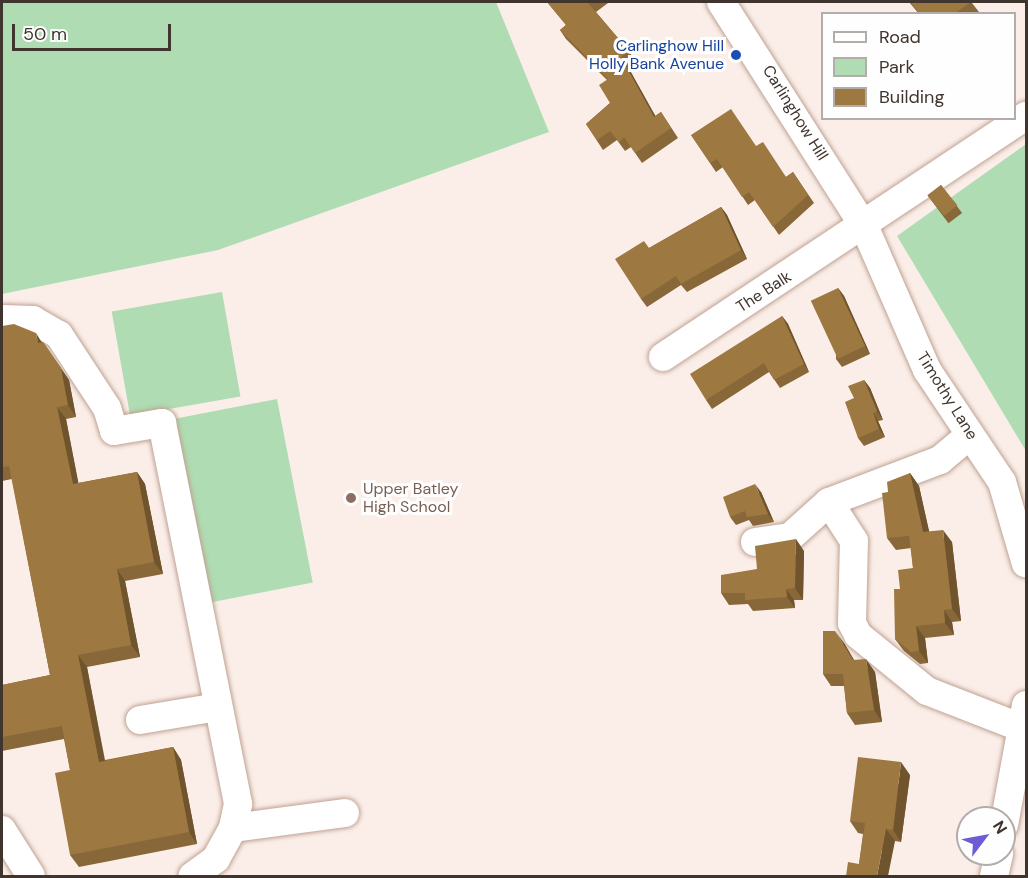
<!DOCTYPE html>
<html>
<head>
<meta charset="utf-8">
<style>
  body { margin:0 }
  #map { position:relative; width:1028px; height:878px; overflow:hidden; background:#fbeee8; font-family:"DM Sans",sans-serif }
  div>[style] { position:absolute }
  .green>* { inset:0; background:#afdcb2; transform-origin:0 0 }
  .roads { filter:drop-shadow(0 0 2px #bfa293) drop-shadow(0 0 2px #bfa293) }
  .minor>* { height:28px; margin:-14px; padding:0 14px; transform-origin:14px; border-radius:14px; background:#fff }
  .wall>* { inset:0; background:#886738; transform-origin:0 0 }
  .shaded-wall>* { inset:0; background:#6f542e }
  .building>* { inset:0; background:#9e7841; transform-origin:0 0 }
  .dots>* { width:16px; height:16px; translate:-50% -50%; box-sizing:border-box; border:3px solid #fefefe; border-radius:50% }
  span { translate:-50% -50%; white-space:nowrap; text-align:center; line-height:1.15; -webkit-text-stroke:6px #fefefe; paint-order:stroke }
  .transit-label { font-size:16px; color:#164399 }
  .right { translate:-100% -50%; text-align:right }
  .street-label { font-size:16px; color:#40342e }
  .education-label { font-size:16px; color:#785e54 }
  .left { translate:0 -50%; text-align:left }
  .frame { position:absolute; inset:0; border:3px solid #40342e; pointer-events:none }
  .legend { position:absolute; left:821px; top:12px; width:195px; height:108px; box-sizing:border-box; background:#fefefe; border:2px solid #b2adab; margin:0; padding:8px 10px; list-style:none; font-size:18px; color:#40342e }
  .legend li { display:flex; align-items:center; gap:12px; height:30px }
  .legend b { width:30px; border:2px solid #b2adab }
  .north { position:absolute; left:956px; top:806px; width:60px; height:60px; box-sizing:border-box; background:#fefefe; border:2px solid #b2adab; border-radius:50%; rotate:58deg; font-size:16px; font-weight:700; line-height:24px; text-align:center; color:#40342e }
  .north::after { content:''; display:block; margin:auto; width:21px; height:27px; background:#6c5cd6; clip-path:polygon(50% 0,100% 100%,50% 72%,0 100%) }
  .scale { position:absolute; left:12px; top:24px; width:159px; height:27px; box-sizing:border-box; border:3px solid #40342e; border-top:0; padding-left:8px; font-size:18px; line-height:21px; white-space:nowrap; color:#40342e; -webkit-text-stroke:4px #fefefe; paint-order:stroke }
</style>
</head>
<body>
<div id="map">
  <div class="green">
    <i style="clip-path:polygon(2px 2px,496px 2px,549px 132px,218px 250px,2px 294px)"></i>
    <i style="clip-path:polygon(1026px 144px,1026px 451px,897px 236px)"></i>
    <i style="left:222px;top:292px;width:106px;height:112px;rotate:80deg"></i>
    <i style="left:277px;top:399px;width:187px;height:108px;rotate:79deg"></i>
  </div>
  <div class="roads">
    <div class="minor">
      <i style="left:721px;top:2px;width:268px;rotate:57.5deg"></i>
      <i style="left:865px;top:228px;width:155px;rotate:66.4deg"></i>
      <i style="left:927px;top:370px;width:135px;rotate:56.2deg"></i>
      <i style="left:1002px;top:482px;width:85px;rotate:73.7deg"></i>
      <i style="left:2px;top:319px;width:31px;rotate:2deg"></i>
      <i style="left:33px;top:320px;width:30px;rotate:30deg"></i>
      <i style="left:59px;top:335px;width:87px;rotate:56.7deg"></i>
      <i style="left:107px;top:408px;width:24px;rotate:73deg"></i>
      <i style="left:114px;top:431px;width:49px;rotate:-9.5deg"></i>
      <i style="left:162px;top:423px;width:389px;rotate:78.7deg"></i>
      <i style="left:238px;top:804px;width:25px;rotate:102deg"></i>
      <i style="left:233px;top:828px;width:35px;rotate:119deg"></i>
      <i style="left:216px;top:859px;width:29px;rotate:144deg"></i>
      <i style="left:663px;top:357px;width:436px;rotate:-33.6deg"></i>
      <i style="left:829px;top:502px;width:46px;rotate:57.3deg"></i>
      <i style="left:854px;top:541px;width:82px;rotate:91.4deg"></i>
      <i style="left:852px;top:623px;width:13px;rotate:63deg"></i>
      <i style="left:858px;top:635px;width:89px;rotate:39.1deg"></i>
      <i style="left:927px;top:691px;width:102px;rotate:21.3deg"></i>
      <i style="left:755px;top:542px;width:35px;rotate:-8deg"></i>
      <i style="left:790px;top:537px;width:52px;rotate:-41.9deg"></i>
      <i style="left:829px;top:502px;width:119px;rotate:-20.7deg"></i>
      <i style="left:940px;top:460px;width:39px;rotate:-40deg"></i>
      <i style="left:140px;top:720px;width:79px;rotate:-9.5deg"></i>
      <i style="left:1004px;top:825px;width:122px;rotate:-79.6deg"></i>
      <i style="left:233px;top:828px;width:113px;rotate:-7.6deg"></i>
      <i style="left:2px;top:830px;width:54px;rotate:57.8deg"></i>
      <i style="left:994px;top:876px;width:23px;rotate:-77deg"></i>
    </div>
  </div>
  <div class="wall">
    <i style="clip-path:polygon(547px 2px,608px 2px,608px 3px,596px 12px,629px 51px,635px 61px,628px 67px,655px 116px,661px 112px,678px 138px,642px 163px,631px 147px,625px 151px,617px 140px,603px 150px,586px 124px,610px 103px,607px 80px,566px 39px,560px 30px,566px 25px)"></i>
    <i style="clip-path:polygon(909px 2px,973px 2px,972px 3px,979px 12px,977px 14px,919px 14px)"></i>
    <i style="clip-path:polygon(691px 135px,756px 146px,786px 177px,793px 172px,814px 203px,779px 235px,755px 200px,748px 205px,723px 167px,716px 172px)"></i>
    <i style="left:941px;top:185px;width:35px;height:17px;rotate:53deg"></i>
    <i style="clip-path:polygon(721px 207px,727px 215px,747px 259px,687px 292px,681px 285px,647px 307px,641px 299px,649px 248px)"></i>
    <i style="clip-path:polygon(838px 288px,844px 296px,870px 354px,842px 367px,836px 359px)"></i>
    <i style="clip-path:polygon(782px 316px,788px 324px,809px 372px,780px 388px,769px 372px,712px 409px,706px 400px)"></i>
    <i style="clip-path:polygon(2px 326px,42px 342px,69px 380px,76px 417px,66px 419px,78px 483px,137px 472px,145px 484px,163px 574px,125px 581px,140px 657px,87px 667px,105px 760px,173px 747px,181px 760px,197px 844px,79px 867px,70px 855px,70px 770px,64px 739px,2px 751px,2px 685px,50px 675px,12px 479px,2px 481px)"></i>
    <i style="clip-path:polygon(864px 380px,870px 388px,883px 420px,878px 421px,885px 437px,864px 446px,858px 438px,854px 398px)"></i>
    <i style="clip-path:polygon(910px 473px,919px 486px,929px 532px,952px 542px,961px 621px,952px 622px,954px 635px,925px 638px,928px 663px,920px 664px,904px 651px,895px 639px,900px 589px,913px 568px,911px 548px,896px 550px,887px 538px,888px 492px)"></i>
    <i style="clip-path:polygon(761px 492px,774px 522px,753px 526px,749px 520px,736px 525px,730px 517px)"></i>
    <i style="clip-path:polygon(804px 551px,803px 600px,794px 600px,795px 608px,753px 611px,748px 604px,729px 605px,721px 593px,757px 569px)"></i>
    <i style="clip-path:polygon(844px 643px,854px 660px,875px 672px,882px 722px,855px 725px,847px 713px,844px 686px,831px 686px,823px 674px)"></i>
    <i style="clip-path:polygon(910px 775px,901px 842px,895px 841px,859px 864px,863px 834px,858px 833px,850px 821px)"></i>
  </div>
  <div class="shaded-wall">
    <i style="clip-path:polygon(621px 57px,628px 67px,661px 126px,654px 117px)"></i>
    <i style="clip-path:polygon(721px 207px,727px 215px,747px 259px,741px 250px)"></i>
    <i style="clip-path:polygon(838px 288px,844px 296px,870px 354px,865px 346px)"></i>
    <i style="clip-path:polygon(782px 316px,788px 324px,809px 372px,804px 364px)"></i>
    <i style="clip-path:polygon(36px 333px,44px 346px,38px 343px)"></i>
    <i style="clip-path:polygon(43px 342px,69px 380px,76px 417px,68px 405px)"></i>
    <i style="clip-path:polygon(864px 380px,870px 388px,883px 420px,877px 411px)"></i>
    <i style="clip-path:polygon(57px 407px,66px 419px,81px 496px,73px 484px)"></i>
    <i style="clip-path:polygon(873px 413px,878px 421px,885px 437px,879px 429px)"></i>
    <i style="clip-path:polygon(137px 472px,145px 484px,163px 574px,154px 562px)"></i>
    <i style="clip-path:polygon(910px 473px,919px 486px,932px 544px,923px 532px)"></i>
    <i style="clip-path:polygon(755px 484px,761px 492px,774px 522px,768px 514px)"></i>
    <i style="clip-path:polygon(943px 530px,952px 542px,961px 621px,952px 609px)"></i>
    <i style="clip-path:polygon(796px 539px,804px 551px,803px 600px,795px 588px)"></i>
    <i style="clip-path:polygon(117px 569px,125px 581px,140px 657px,131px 645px)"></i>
    <i style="clip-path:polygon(786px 589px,794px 600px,795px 608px,787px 597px)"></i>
    <i style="clip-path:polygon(944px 610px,952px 622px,954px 635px,945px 623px)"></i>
    <i style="clip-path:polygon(916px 626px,925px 638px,928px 663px,919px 651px)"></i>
    <i style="clip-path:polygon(835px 631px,844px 643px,861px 672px,853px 660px)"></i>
    <i style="clip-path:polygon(78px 655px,87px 667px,107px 774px,99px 762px)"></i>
    <i style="clip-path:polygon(866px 659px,875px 672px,882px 722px,874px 710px)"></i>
    <i style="clip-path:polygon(173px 747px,181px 760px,197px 844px,189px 832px)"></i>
    <i style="clip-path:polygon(901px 762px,910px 775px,901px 842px,893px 830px)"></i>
    <i style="clip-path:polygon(886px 829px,895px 841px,888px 876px,877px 876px)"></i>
  </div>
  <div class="building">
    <i style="clip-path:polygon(547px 2px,591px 2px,588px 3px,629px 51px,621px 57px,654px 117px,661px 112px,671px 128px,635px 153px,624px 137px,619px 142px,610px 131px,597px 140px,586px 124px,610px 103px,599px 85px,608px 79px,560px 30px,566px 25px)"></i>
    <i style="clip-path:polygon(910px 2px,971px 2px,954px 14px,920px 14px)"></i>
    <i style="clip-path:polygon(731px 109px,756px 146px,763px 142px,786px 177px,793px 172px,808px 195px,773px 227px,749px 192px,742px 197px,717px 159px,710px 163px,691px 135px)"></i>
    <i style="left:941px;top:185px;width:26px;height:17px;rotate:51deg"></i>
    <i style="clip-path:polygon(721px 207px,741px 250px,681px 284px,676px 276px,641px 299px,615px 259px,644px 241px,649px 248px)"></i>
    <i style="left:838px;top:288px;width:64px;height:30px;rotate:65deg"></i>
    <i style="clip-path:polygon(782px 316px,804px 364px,774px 380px,764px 363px,706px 400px,690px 374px)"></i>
    <i style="clip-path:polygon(14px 324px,36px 333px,38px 343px,43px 342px,61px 368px,68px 405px,57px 407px,73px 484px,137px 472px,154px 562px,117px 569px,131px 645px,78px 655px,99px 762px,173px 747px,189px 832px,70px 855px,55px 773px,70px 770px,62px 726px,2px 737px,2px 685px,50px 675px,9px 466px,2px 467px,2px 326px)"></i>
    <i style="clip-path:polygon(864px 380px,877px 411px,873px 413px,879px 429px,858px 438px,845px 402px,854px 398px,848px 386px)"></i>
    <i style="clip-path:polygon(910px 473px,923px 532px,943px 530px,952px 609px,944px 610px,945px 623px,916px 626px,919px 651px,911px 652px,895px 639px,894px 589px,900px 589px,898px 570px,913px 568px,909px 536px,887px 538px,882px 493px,888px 492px,887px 482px)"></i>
    <i style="clip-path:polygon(755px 484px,768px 514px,747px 517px,745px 511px,730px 517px,723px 497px)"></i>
    <i style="clip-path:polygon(796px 539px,795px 588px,786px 589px,787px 597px,745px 600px,745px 593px,721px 593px,721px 575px,757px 569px,755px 546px)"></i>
    <i style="clip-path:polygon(823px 631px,835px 631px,853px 660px,866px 659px,874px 710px,847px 713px,843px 674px,823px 674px)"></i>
    <i style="clip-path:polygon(858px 757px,901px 762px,893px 830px,886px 829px,877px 876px,846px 876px,848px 862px,859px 864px,865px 823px,850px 821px)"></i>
  </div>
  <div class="dots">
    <i style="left:736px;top:55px;background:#1a4fb4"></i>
    <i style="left:351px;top:498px;background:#8d6e63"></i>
  </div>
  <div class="transit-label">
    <span class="right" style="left:724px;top:55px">Carlinghow Hill<br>Holly Bank Avenue</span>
  </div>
  <div class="street-label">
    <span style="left:795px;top:113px;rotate:58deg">Carlinghow Hill</span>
    <span style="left:764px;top:292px;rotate:-33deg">The Balk</span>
    <span style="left:947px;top:396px;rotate:58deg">Timothy Lane</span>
  </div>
  <div class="education-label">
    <span class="left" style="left:363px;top:498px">Upper Batley<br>High School</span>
  </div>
  <div class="frame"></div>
  <ul class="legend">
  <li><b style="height:8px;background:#fff"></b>Road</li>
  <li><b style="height:16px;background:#afdcb2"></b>Park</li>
  <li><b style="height:16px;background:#9e7841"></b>Building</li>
  </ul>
  <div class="north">N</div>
  <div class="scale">50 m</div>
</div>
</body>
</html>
